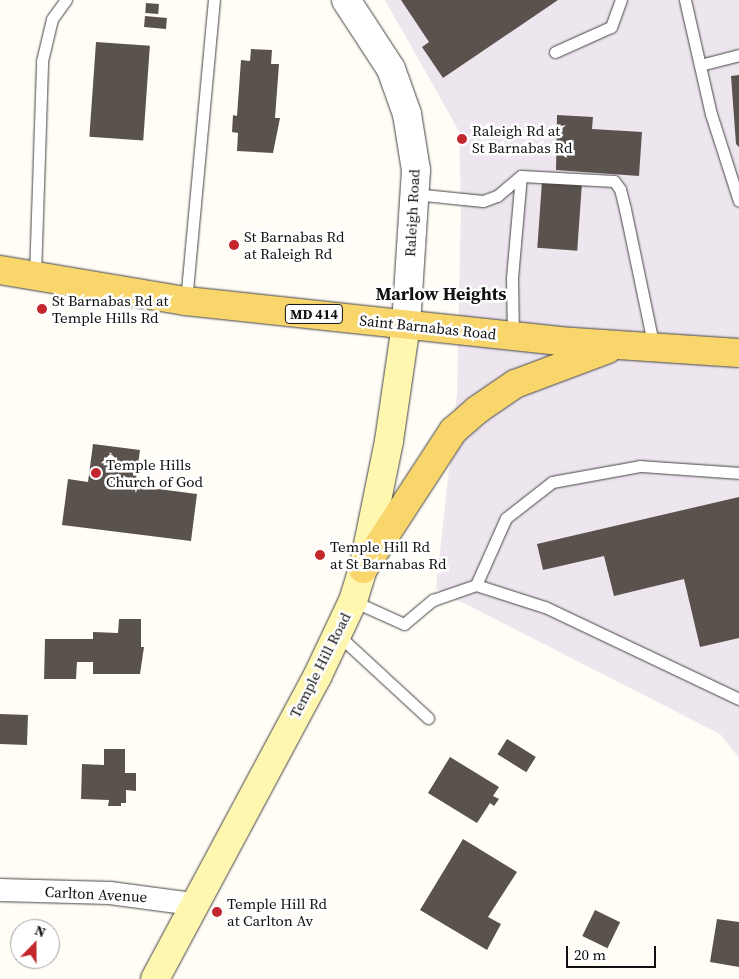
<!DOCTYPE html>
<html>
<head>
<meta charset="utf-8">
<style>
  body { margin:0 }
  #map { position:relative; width:739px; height:979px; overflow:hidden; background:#fffdf5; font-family:"Source Serif 4",serif }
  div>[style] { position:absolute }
  .industrial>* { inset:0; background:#eee6ef }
  .building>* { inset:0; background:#5a524d; transform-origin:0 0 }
  .roads { filter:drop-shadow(0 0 1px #444) drop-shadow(0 0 1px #444) }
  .service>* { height:11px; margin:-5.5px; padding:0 5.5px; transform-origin:5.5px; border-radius:5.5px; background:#fff }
  .minor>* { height:22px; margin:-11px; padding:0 11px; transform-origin:11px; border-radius:11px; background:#fff }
  .tertiary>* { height:28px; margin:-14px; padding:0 14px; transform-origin:14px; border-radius:14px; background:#fff }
  .secondary>* { height:28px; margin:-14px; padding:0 14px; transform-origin:14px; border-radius:14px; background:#fff6b0 }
  .primary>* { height:28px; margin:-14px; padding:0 14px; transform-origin:14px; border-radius:14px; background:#f9d66b }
  .dots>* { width:14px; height:14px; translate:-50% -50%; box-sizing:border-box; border:2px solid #fff; border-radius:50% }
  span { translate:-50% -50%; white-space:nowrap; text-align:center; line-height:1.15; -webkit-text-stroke:5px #fff; paint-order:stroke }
  .shield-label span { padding:1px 4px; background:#fff; border:1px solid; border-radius:4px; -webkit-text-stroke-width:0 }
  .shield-label { font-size:14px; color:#111; font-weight:700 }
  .poi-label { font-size:15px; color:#111 }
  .left { translate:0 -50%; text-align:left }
  .street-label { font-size:15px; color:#111 }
  .quarter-label { font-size:18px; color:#111; font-weight:700 }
  .north { position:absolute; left:10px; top:919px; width:50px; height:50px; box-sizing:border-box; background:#fff; border:1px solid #a0a0a0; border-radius:50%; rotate:22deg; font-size:14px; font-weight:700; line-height:20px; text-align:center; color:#111 }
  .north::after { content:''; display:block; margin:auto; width:18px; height:22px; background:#c4262e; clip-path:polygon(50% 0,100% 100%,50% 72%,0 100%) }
  .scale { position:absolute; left:566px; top:946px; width:90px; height:22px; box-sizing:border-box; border:2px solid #111; border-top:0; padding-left:6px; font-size:15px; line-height:18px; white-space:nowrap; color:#111; -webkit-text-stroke:4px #fff; paint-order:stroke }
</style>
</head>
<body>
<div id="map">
  <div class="industrial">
    <i style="clip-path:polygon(385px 0,739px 0,739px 758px,720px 734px,436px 589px,457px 394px,461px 204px,459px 131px)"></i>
  </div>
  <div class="building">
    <i style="clip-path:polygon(401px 0,558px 0,443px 78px,422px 47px,429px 42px)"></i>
    <i style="left:146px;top:3px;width:13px;height:10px;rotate:4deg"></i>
    <i style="left:145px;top:16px;width:22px;height:11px;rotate:5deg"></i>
    <i style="left:96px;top:42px;width:54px;height:95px;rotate:4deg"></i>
    <i style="clip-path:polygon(251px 49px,272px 50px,271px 64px,279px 64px,275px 118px,280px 118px,273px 153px,237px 151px,238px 133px,232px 132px,233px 115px,237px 116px,241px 60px,250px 61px)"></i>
    <i style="clip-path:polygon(739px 75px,739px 147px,736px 144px,731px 76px)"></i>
    <i style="clip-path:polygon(557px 115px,593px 117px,592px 129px,642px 132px,639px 176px,556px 170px)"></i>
    <i style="left:542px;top:181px;width:40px;height:67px;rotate:4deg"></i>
    <i style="clip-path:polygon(93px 444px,140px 450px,135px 486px,197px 494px,191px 541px,62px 525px,68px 479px,88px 482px)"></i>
    <i style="clip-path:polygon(739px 497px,739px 638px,700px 647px,684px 579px,614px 596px,604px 556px,543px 570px,537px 544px)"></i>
    <i style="clip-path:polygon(119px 619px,141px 619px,141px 647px,144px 647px,140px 674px,93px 674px,93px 662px,77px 662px,76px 679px,44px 679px,45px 639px,93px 639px,93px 632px,118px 633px)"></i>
    <i style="left:0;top:714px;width:28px;height:30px;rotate:2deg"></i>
    <i style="left:507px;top:739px;width:34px;height:18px;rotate:32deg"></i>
    <i style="clip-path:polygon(104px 749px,125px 749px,125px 773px,136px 773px,136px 791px,126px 790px,126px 803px,121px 803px,121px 806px,108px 806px,109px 800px,81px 799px,82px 764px,104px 765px)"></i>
    <i style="clip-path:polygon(450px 757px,499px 787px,493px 796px,499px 799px,494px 806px,490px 803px,477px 823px,428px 793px)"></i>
    <i style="clip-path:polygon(463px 839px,517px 872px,488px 917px,501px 924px,487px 950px,420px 910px)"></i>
    <i style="left:595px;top:910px;width:28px;height:29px;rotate:26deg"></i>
    <i style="clip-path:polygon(717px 919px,739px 922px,739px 967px,710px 962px)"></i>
  </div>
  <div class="roads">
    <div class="service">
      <i style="left:685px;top:0;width:117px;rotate:77.2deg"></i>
      <i style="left:711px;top:114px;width:91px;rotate:72.2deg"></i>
      <i style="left:555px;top:52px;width:61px;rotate:-24.1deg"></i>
      <i style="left:611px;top:27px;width:29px;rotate:-70deg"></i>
      <i style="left:700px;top:65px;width:40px;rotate:-14.4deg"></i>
      <i style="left:414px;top:194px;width:69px;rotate:5.8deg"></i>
      <i style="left:483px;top:201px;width:15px;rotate:-20deg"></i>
      <i style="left:497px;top:196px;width:31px;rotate:-40deg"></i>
      <i style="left:521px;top:176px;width:93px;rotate:3.1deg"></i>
      <i style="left:614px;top:181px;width:10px;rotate:53deg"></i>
      <i style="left:620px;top:189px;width:21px;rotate:76deg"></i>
      <i style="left:625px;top:209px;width:142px;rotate:78.2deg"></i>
      <i style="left:35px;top:276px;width:215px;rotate:-88.1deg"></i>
      <i style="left:42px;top:61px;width:43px;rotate:-76.6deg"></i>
      <i style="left:52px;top:19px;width:24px;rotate:-54deg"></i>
      <i style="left:186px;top:301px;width:302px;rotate:-84.7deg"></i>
      <i style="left:513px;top:336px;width:58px;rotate:-91deg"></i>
      <i style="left:512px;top:278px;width:102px;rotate:-85deg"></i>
      <i style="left:476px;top:585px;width:73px;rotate:-65.9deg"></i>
      <i style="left:506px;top:518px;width:58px;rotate:-38deg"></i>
      <i style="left:552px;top:482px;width:89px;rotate:-10.3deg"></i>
      <i style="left:640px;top:466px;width:99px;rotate:4deg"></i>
      <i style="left:353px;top:601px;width:56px;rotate:24.3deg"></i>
      <i style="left:404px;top:624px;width:38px;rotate:-40deg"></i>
      <i style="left:433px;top:600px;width:46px;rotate:-19.2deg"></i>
      <i style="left:476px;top:585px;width:72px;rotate:17.7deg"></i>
      <i style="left:545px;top:607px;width:215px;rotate:25.4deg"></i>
      <i style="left:337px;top:634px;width:124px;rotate:42.7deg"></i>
    </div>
    <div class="minor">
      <i style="left:0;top:890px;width:110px;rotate:1.6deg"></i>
      <i style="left:110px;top:893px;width:83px;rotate:7.6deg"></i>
    </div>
    <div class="tertiary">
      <i style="left:346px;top:0;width:82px;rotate:56.9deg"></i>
      <i style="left:391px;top:69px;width:48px;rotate:70.4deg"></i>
      <i style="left:407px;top:114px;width:57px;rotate:80.9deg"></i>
      <i style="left:416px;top:170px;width:154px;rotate:93.7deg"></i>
    </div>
    <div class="secondary">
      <i style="left:155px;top:979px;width:343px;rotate:-61.8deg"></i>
      <i style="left:317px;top:677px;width:84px;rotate:-64.7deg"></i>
      <i style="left:353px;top:601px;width:34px;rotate:-73deg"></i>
      <i style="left:363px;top:569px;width:131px;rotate:-78.5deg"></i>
      <i style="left:389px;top:441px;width:118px;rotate:-81.7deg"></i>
    </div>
    <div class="primary">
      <i style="left:0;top:270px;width:189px;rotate:9.5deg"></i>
      <i style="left:186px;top:301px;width:374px;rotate:6.1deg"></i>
      <i style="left:558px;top:341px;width:181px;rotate:3.8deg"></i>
      <i style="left:363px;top:569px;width:165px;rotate:-56.9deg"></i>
      <i style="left:453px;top:431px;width:32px;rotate:-41deg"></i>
      <i style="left:477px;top:410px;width:46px;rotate:-34.4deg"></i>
      <i style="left:515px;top:384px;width:99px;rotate:-20.6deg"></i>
    </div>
  </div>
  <div class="dots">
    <i style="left:462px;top:139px;background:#c4262e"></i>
    <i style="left:234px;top:245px;background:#c4262e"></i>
    <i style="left:42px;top:309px;background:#c4262e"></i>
    <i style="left:96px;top:473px;background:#c4262e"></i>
    <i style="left:320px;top:555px;background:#c4262e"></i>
    <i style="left:217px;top:912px;background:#c4262e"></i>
  </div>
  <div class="shield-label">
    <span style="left:314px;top:314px">MD 414</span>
  </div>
  <div class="poi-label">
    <span class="left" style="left:472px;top:139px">Raleigh Rd at<br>St Barnabas Rd</span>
    <span class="left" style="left:244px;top:245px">St Barnabas Rd<br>at Raleigh Rd</span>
    <span class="left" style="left:52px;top:309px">St Barnabas Rd at<br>Temple Hills Rd</span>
    <span class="left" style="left:106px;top:473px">Temple Hills<br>Church of God</span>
    <span class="left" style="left:330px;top:555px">Temple Hill Rd<br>at St Barnabas Rd</span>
    <span class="left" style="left:227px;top:912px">Temple Hill Rd<br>at Carlton Av</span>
  </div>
  <div class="street-label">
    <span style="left:412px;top:213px;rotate:-87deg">Raleigh Road</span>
    <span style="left:428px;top:327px;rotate:6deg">Saint Barnabas Road</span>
    <span style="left:320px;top:665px;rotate:-63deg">Temple Hill Road</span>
    <span style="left:96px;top:894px;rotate:3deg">Carlton Avenue</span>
  </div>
  <div class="quarter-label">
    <span style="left:441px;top:294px">Marlow Heights</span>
  </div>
  <div class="north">N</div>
  <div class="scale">20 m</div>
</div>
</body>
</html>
